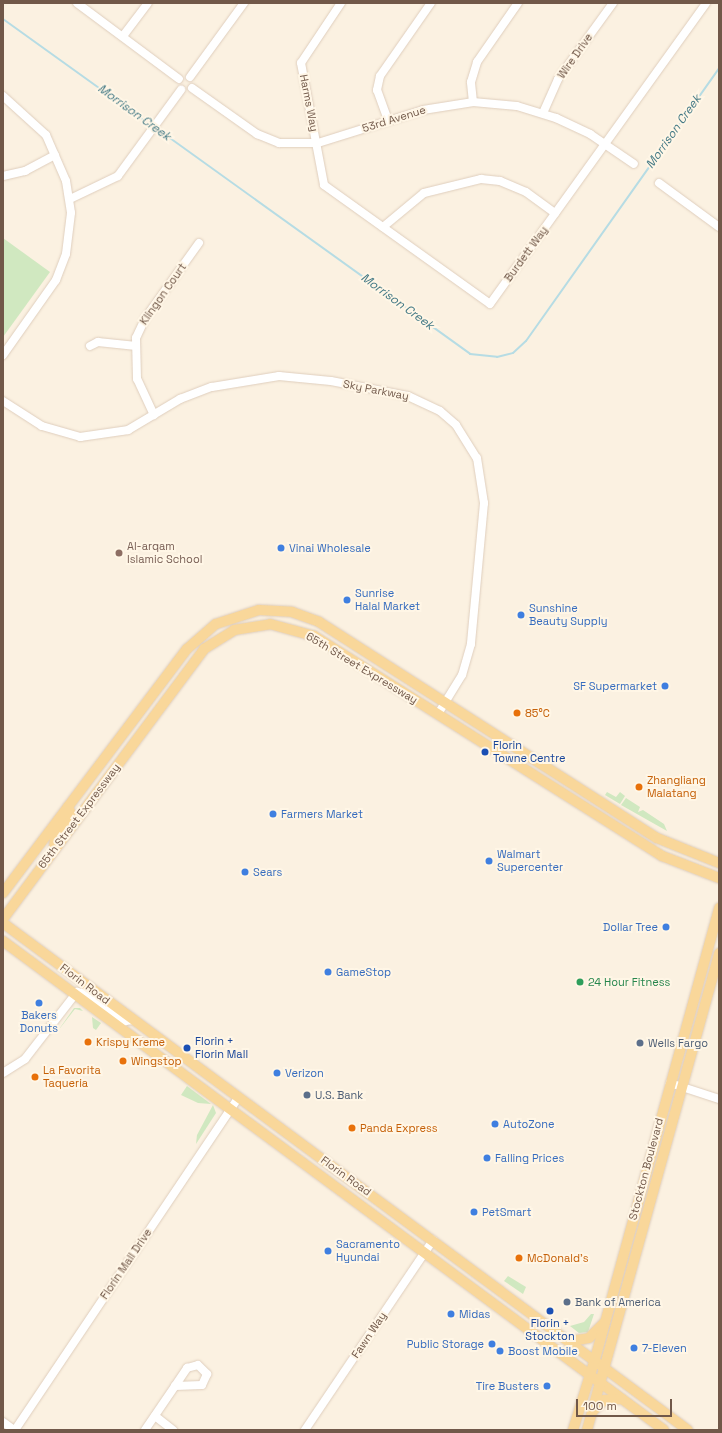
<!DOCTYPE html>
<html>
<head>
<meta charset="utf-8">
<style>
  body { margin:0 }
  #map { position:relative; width:722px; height:1433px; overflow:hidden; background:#fbf1e1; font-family:"Space Grotesk",sans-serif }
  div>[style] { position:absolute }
  .green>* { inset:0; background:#d0e8c0 }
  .stream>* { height:2px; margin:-1px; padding:0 1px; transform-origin:1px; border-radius:1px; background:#b6dce4 }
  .roads { filter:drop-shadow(0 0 1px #dfcebd) drop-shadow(0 0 1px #dfcebd) }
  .minor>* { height:8px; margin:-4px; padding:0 4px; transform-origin:4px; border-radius:4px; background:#fff }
  .major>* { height:10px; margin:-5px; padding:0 5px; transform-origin:5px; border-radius:5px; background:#f9d79a }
  .dots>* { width:11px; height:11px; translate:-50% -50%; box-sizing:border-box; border:2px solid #fff6e6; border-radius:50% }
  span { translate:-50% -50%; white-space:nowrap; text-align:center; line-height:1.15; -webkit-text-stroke:4px #fff6e6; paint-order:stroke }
  .street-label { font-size:11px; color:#715849 }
  .education-label { font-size:11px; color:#785e54 }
  .left { translate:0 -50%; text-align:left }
  .shop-label { font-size:11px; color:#366cbe }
  .right { translate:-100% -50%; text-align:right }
  .food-label { font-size:11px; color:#c56008 }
  .transit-label { font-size:11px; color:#164399 }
  .leisure-label { font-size:11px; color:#27864d }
  .service-label { font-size:11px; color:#4e5e75 }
  .water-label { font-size:12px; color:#437985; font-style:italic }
  .frame { position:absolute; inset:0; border:4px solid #715849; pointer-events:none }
  .scale { position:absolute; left:576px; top:1399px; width:96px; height:18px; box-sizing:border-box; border:2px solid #715849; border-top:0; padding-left:5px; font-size:12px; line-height:14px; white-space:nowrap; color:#715849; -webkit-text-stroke:3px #fff6e6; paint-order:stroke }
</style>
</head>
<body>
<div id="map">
  <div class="green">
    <i style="clip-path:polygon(3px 238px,50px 272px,3px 337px)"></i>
    <i style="clip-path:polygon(607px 792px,616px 797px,620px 792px,625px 796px,620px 804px,605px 795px)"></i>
    <i style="clip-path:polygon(626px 798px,640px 807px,638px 812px,643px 810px,664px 824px,667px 831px,621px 805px)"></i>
    <i style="clip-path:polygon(74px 1008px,80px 1008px,83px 1011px,75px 1009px,57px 1032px)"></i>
    <i style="clip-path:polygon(92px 1017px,101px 1023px,96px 1030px,93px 1028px)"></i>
    <i style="clip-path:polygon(187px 1086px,211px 1104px,198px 1103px,181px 1095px)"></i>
    <i style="clip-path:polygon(213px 1105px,216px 1113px,196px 1144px,197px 1135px)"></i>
    <i style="clip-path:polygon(508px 1276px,526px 1287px,523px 1294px,504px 1281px)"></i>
    <i style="clip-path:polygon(591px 1314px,594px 1314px,588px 1332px,579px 1333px,570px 1326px,584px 1322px)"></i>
  </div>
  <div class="stream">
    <i style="left:3px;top:19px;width:183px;rotate:35.7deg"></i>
    <i style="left:156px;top:128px;width:387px;rotate:35.7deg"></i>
    <i style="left:470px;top:354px;width:27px;rotate:6deg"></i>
    <i style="left:497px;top:357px;width:16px;rotate:-14deg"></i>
    <i style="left:513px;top:353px;width:18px;rotate:-43deg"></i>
    <i style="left:526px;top:341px;width:334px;rotate:-54.7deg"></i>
  </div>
  <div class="roads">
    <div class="minor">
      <i style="left:77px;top:3px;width:127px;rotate:36.7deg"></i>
      <i style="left:341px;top:3px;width:72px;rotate:123.7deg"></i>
      <i style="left:301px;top:63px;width:124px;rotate:79.3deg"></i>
      <i style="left:324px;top:185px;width:204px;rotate:35.6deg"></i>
      <i style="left:490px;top:304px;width:370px;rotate:-54.3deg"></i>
      <i style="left:123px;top:36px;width:41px;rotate:-52.9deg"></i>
      <i style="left:190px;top:77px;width:92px;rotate:-53.9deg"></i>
      <i style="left:192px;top:88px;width:80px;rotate:35.3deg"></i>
      <i style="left:257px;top:134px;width:24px;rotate:22deg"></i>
      <i style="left:279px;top:143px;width:39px"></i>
      <i style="left:318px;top:143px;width:110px;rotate:-17.4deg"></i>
      <i style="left:423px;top:110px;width:51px;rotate:-9.1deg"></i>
      <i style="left:473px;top:102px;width:44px;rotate:5.2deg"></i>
      <i style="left:517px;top:106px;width:41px;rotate:17.1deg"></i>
      <i style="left:556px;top:118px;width:38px;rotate:25deg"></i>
      <i style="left:590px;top:134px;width:53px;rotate:34.3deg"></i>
      <i style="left:3px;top:96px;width:58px;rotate:42.2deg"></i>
      <i style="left:46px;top:135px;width:50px;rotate:66.5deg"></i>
      <i style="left:66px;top:181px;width:32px;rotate:81deg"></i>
      <i style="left:71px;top:213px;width:41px;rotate:97deg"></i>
      <i style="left:66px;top:254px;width:28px;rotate:111deg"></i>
      <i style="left:56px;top:280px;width:92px;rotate:125.2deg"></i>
      <i style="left:473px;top:102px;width:20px;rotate:-96deg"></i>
      <i style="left:471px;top:82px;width:21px;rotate:-73deg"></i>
      <i style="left:477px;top:62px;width:72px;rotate:-55.2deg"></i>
      <i style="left:543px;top:113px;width:37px;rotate:-66deg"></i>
      <i style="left:558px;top:79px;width:94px;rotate:-54.1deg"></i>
      <i style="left:388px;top:120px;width:32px;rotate:-110deg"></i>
      <i style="left:377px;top:90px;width:14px;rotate:-78deg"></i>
      <i style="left:380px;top:76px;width:89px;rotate:-55.1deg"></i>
      <i style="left:3px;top:176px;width:23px;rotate:-13deg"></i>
      <i style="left:25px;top:171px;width:34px;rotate:-28deg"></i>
      <i style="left:659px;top:183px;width:74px;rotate:36.3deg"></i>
      <i style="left:70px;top:199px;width:53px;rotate:-25.6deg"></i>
      <i style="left:118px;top:176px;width:107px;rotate:-53.8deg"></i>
      <i style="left:383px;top:227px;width:53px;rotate:-39.7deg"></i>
      <i style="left:424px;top:193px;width:59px;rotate:-13.8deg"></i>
      <i style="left:481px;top:179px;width:19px;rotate:6deg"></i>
      <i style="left:500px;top:181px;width:28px;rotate:23deg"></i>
      <i style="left:526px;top:192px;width:36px;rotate:36deg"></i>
      <i style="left:90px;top:346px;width:9px;rotate:-27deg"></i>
      <i style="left:98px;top:342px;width:36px;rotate:6deg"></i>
      <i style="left:3px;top:401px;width:46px;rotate:32.7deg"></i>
      <i style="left:42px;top:426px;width:40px;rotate:16deg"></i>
      <i style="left:80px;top:437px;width:49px;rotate:-8.3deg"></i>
      <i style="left:128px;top:430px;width:61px;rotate:-30.8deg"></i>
      <i style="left:180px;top:399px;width:34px;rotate:-21deg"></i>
      <i style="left:212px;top:387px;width:68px;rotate:-9.3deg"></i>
      <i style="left:279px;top:376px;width:52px;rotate:5.5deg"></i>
      <i style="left:331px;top:381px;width:78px;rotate:11deg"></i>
      <i style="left:408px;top:396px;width:35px;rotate:25deg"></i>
      <i style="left:440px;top:411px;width:21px;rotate:41deg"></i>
      <i style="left:456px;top:425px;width:39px;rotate:58deg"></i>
      <i style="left:477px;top:458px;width:46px;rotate:81.2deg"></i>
      <i style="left:484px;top:503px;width:142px;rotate:95.3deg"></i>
      <i style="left:471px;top:644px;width:32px;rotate:106deg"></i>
      <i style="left:462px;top:675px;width:46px;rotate:121.6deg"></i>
      <i style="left:154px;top:415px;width:40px;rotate:-115deg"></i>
      <i style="left:137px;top:379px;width:41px;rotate:-91.4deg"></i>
      <i style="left:136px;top:338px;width:23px;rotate:-65deg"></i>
      <i style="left:146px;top:317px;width:91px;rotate:-54.4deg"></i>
      <i style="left:3px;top:1073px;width:26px;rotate:-32deg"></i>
      <i style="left:25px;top:1059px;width:85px;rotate:-52.2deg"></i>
      <i style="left:77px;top:992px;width:13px;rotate:13deg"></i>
      <i style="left:90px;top:995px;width:44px;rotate:36.6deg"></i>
      <i style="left:125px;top:1021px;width:9px;rotate:-6deg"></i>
      <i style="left:670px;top:1083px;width:52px;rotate:18.1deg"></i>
      <i style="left:198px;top:1365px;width:13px;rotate:45deg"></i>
      <i style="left:207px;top:1374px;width:12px;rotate:114deg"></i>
      <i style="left:202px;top:1385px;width:27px;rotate:178deg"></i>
      <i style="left:175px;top:1386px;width:22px;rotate:-56deg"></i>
      <i style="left:187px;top:1368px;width:11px;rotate:-15deg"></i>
      <i style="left:155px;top:1416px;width:23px;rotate:38deg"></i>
      <i style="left:3px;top:1422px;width:14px;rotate:36deg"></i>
      <i style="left:15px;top:1430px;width:400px;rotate:-56.1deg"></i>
      <i style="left:145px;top:1430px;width:53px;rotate:-55.7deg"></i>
      <i style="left:305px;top:1430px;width:229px;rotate:-56deg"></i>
    </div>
    <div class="major">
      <i style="left:54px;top:849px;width:12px;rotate:-85deg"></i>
      <i style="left:55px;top:837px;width:29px;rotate:-59deg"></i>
      <i style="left:70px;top:812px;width:6px;rotate:-108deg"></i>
      <i style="left:3px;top:893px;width:306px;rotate:-53deg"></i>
      <i style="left:187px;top:649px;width:38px;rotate:-41deg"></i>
      <i style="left:216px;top:624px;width:45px;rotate:-18deg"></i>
      <i style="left:259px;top:610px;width:33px;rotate:3deg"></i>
      <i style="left:292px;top:612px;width:29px;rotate:20deg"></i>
      <i style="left:319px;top:622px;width:401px;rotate:32.6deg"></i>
      <i style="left:657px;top:838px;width:67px;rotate:22deg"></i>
      <i style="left:3px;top:919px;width:337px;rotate:-53.3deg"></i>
      <i style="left:204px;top:649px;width:36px;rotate:-32deg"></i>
      <i style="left:234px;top:630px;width:36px;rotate:-9deg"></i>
      <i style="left:270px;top:624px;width:46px;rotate:15.3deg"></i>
      <i style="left:314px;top:636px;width:412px;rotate:32.3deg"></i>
      <i style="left:662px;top:856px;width:61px;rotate:21.1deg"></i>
      <i style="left:3px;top:923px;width:852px;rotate:36.51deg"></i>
      <i style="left:3px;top:941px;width:822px;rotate:36.49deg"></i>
      <i style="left:571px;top:1341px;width:18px;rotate:-9deg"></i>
      <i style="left:589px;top:1338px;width:23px;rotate:-45deg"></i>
      <i style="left:592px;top:1412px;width:17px;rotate:-45deg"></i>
      <i style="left:604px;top:1400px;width:18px;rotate:-3deg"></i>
      <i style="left:573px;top:1430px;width:74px;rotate:-72.8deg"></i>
      <i style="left:595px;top:1359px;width:468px;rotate:-74.6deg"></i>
      <i style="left:587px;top:1430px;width:495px;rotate:-74.5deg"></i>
    </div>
  </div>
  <div class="dots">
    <i style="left:281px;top:548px;background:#3f7fe0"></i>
    <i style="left:119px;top:553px;background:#8d6e63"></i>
    <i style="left:347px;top:600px;background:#3f7fe0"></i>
    <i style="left:521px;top:615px;background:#3f7fe0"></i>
    <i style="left:665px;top:686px;background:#3f7fe0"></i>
    <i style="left:517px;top:713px;background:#e8710a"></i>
    <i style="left:485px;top:752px;background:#1a4fb4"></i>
    <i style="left:639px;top:787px;background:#e8710a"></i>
    <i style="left:273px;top:814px;background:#3f7fe0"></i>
    <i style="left:489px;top:861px;background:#3f7fe0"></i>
    <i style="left:245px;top:872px;background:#3f7fe0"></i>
    <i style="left:666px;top:927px;background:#3f7fe0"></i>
    <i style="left:328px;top:972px;background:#3f7fe0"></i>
    <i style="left:580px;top:982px;background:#2e9e5b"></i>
    <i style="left:39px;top:1003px;background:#3f7fe0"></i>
    <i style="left:88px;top:1042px;background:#e8710a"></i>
    <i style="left:640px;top:1043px;background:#5c6f8a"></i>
    <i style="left:187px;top:1048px;background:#1a4fb4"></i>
    <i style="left:123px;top:1061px;background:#e8710a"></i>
    <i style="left:277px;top:1073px;background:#3f7fe0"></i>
    <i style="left:35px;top:1077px;background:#e8710a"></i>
    <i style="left:307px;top:1095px;background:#5c6f8a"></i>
    <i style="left:495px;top:1124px;background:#3f7fe0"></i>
    <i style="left:352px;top:1128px;background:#e8710a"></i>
    <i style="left:487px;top:1158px;background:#3f7fe0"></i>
    <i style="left:474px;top:1212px;background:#3f7fe0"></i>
    <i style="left:328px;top:1251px;background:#3f7fe0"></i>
    <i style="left:519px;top:1258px;background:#e8710a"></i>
    <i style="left:567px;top:1302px;background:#5c6f8a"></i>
    <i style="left:550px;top:1311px;background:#1a4fb4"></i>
    <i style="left:451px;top:1314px;background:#3f7fe0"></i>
    <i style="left:492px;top:1344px;background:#3f7fe0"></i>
    <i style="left:634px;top:1348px;background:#3f7fe0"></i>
    <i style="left:500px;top:1351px;background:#3f7fe0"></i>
    <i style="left:547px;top:1386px;background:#3f7fe0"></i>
  </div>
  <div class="street-label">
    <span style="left:575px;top:56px;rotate:-55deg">Wire Drive</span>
    <span style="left:309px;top:103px;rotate:79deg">Harms Way</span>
    <span style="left:394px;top:119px;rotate:-17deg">53rd Avenue</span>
    <span style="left:526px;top:254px;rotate:-54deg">Burdett Way</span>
    <span style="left:163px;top:294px;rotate:-55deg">Klingon Court</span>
    <span style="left:376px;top:390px;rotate:11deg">Sky Parkway</span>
    <span style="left:362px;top:668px;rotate:31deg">65th Street Expressway</span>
    <span style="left:79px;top:816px;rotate:-53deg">65th Street Expressway</span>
    <span style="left:85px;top:984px;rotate:37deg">Florin Road</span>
    <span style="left:646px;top:1169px;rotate:-75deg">Stockton Boulevard</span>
    <span style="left:346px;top:1176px;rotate:36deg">Florin Road</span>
    <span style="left:126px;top:1264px;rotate:-56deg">Florin Mall Drive</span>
    <span style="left:369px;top:1335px;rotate:-56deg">Fawn Way</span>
  </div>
  <div class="education-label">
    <span class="left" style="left:127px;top:553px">Al-arqam<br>Islamic School</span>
  </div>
  <div class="shop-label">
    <span class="left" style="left:289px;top:548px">Vinai Wholesale</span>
    <span class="left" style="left:355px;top:600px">Sunrise<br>Halal Market</span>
    <span class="left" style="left:529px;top:615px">Sunshine<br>Beauty Supply</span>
    <span class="right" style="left:657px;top:686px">SF Supermarket</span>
    <span class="left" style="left:281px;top:814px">Farmers Market</span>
    <span class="left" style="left:497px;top:861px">Walmart<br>Supercenter</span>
    <span class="left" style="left:253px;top:872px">Sears</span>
    <span class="right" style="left:658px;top:927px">Dollar Tree</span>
    <span class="left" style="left:336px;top:972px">GameStop</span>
    <span style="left:39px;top:1022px">Bakers<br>Donuts</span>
    <span class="left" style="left:285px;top:1073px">Verizon</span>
    <span class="left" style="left:503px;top:1124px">AutoZone</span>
    <span class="left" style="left:495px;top:1158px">Falling Prices</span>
    <span class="left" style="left:482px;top:1212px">PetSmart</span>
    <span class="left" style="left:336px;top:1251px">Sacramento<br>Hyundai</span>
    <span class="left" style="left:459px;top:1314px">Midas</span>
    <span class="right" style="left:484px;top:1344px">Public Storage</span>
    <span class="left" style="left:642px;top:1348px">7-Eleven</span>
    <span class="left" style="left:508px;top:1351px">Boost Mobile</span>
    <span class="right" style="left:539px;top:1386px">Tire Busters</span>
  </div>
  <div class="food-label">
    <span class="left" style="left:525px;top:713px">85°C</span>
    <span class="left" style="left:647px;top:787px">Zhangliang<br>Malatang</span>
    <span class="left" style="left:96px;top:1042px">Krispy Kreme</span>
    <span class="left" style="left:131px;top:1061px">Wingstop</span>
    <span class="left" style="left:43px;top:1077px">La Favorita<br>Taqueria</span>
    <span class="left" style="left:360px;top:1128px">Panda Express</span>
    <span class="left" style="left:527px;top:1258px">McDonald's</span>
  </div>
  <div class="transit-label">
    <span class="left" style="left:493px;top:752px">Florin<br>Towne Centre</span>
    <span class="left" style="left:195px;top:1048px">Florin +<br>Florin Mall</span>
    <span style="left:550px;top:1330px">Florin +<br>Stockton</span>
  </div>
  <div class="leisure-label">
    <span class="left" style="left:588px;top:982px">24 Hour Fitness</span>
  </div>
  <div class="service-label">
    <span class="left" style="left:648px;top:1043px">Wells Fargo</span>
    <span class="left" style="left:315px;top:1095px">U.S. Bank</span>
    <span class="left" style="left:575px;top:1302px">Bank of America</span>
  </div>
  <div class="water-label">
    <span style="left:134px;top:113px;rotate:36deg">Morrison Creek</span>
    <span style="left:674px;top:132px;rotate:-55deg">Morrison Creek</span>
    <span style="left:397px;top:302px;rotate:36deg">Morrison Creek</span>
  </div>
  <div class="frame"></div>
  <div class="scale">100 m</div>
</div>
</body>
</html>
